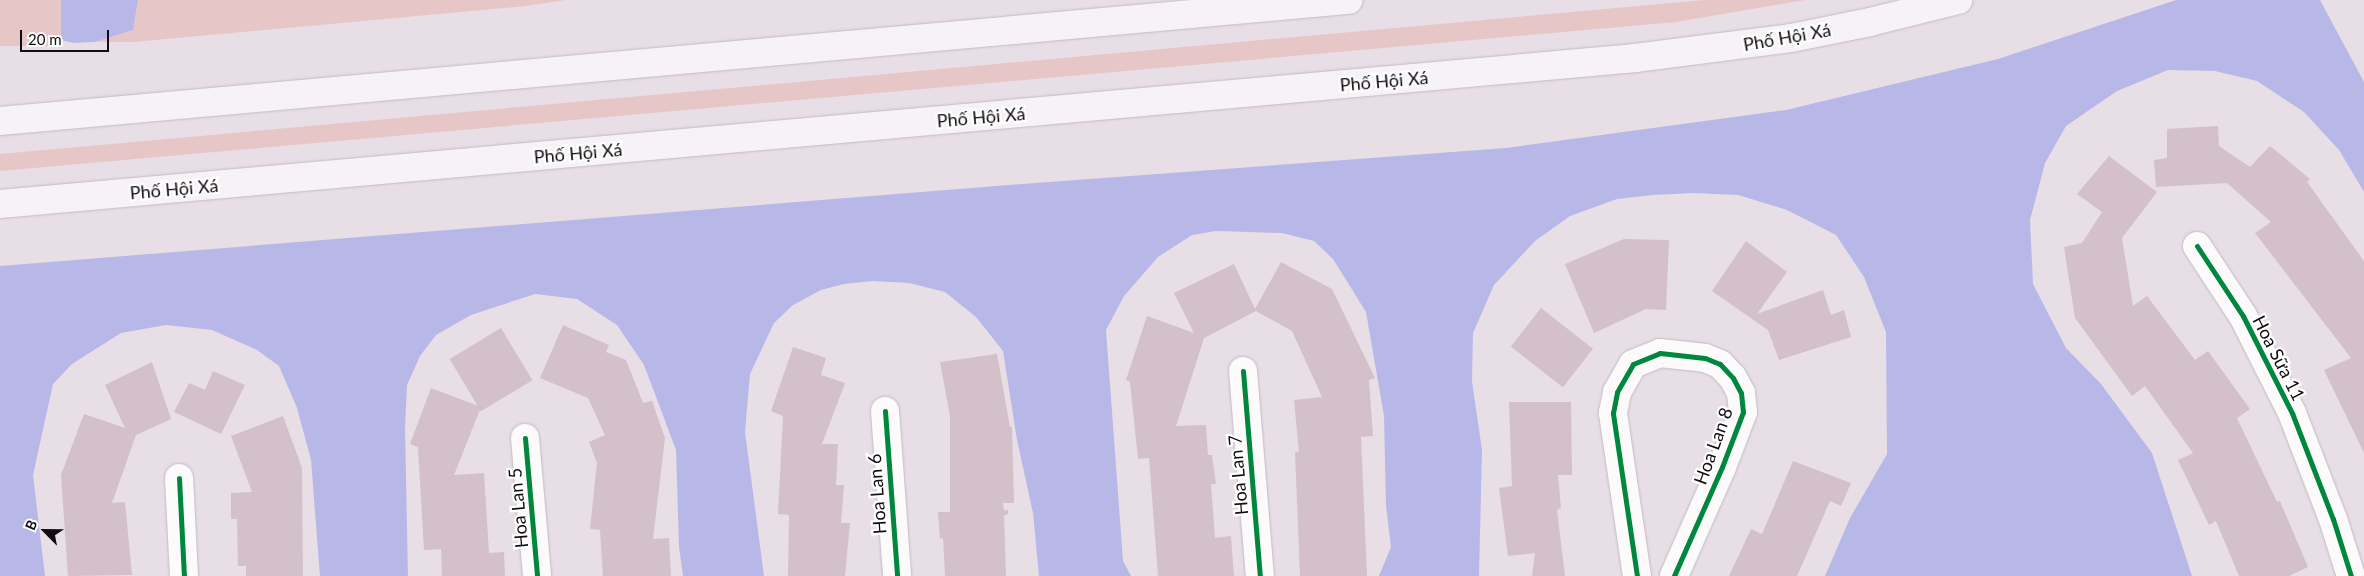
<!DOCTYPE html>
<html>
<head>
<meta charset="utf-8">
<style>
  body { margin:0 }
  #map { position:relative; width:2364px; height:576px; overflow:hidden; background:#e8dee6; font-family:Lato,sans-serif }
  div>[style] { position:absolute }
  .green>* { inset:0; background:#e7c6c7; transform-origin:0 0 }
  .water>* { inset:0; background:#b8b8e8 }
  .building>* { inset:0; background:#d3c0c8; transform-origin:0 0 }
  .roads { filter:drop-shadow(0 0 1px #c3bbc1) drop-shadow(0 0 1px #c3bbc1) }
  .minor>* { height:28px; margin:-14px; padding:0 14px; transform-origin:14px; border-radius:14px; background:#fcfafb }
  .secondary>* { height:28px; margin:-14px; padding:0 14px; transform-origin:14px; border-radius:14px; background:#f6f2f7 }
  .cycleway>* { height:5px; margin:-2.5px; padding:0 2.5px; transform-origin:2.5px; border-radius:2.5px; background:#00873e }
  span { translate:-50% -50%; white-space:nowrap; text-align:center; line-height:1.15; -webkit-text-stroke:4.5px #fff; paint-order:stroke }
  .street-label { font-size:18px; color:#110c10 }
  .north { position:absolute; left:20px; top:506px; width:50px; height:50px; -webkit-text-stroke:4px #fff; paint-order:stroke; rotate:293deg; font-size:14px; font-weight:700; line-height:20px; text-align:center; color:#110c10 }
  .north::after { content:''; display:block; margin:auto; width:18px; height:22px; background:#110c10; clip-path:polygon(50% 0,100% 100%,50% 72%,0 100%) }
  .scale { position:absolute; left:20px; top:30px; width:89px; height:22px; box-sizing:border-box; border:2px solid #110c10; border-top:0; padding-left:6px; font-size:15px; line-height:18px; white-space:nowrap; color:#110c10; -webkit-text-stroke:4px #fff; paint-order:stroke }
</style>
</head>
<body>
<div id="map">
  <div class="green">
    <i style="left:0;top:0;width:61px;height:46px"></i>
    <i style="clip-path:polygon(138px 0,565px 0,526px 6px,133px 42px,95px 42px,133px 30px)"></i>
    <i style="clip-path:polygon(1705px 0,1805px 0,1676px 22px,0 171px,0 154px)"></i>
  </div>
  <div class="water">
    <i style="clip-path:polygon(61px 0,138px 0,133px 30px,95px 42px,74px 43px,61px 40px)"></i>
    <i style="clip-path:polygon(2176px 0,2320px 0,2364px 82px,2364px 192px,2339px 150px,2304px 112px,2257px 81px,2215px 71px,2168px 70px,2117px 91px,2066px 126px,2045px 163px,2030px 220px,2033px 284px,2066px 348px,2101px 384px,2152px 453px,2192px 576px,1825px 576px,1850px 518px,1887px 454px,1886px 332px,1864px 277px,1836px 235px,1787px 210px,1738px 195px,1693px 193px,1652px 195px,1617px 199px,1570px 216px,1535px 241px,1494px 285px,1473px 333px,1472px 381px,1482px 450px,1479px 576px,1379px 576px,1391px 547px,1386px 506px,1384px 416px,1366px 312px,1333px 259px,1314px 241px,1282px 233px,1216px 231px,1192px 235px,1158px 257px,1124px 296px,1106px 330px,1123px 561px,1131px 576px,1039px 576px,1033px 513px,1017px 440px,1003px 351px,976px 317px,945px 292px,909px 283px,873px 281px,844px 284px,821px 290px,793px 305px,774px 323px,750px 374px,745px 432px,764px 576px,683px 576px,679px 547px,676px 450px,644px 365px,617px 325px,577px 299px,535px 294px,471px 315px,436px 335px,420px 356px,407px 385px,405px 427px,408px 576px,320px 576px,311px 460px,297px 408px,279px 366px,257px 350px,212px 330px,166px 325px,121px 333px,72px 364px,53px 384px,33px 475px,45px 576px,0 576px,0 266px,996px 186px,1506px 148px,1786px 110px,1998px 59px)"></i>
  </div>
  <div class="building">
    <i style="clip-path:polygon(2218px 126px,2219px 146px,2250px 167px,2270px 146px,2310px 179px,2307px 182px,2364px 261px,2364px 453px,2324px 370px,2351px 358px,2255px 233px,2271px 222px,2227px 183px,2156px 187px,2154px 160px,2167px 158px,2167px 129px)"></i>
    <i style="clip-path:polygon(2109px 156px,2157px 192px,2122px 238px,2133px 306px,2147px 296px,2195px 360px,2208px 351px,2250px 409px,2237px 418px,2277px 502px,2280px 501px,2308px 567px,2289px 576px,2239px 576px,2216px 521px,2209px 525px,2178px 460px,2193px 453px,2145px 386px,2132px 396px,2075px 318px,2064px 247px,2082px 243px,2102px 212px,2077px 194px)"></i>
    <i style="clip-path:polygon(1624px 239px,1669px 240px,1666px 310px,1646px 309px,1594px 333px,1565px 264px)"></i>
    <i style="clip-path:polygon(1746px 241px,1787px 272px,1757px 314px,1823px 290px,1831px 315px,1844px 310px,1851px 337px,1779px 360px,1768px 330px,1712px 291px)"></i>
    <i style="clip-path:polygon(1281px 262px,1332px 289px,1375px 378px,1369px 380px,1373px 436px,1361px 437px,1367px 576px,1300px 576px,1295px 452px,1299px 452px,1294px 400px,1322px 397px,1292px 331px,1256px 311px,1204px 338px,1176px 426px,1206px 425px,1208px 455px,1212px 455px,1216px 484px,1211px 484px,1215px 538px,1231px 536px,1234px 576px,1158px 576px,1149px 458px,1138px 459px,1130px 382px,1126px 380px,1147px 316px,1194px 333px,1174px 293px,1234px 264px,1255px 309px)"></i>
    <i style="left:1541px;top:308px;width:66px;height:49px;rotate:38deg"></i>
    <i style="clip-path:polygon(563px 325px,609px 345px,606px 352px,626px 360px,643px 403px,652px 401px,665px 438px,653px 539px,669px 538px,671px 576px,603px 576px,600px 530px,590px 529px,597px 463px,589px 442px,605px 435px,588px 398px,540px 378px)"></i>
    <i style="left:501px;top:328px;width:61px;height:60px;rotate:59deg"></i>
    <i style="clip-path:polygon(793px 347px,826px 358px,821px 375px,845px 383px,822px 444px,838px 444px,836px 485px,844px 485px,841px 523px,850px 523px,845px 576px,788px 576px,789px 515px,778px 514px,783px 416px,771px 411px)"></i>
    <i style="clip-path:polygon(997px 354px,1010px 427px,1012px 427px,1014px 503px,1003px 503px,1004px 510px,1008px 510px,1008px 514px,1004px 516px,1006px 576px,945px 576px,943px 538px,940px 539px,938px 512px,950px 512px,950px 416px,940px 362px)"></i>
    <i style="clip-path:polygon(152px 362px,171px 419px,136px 435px,112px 503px,125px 502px,132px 575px,68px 576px,61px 475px,84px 414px,125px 428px,105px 385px)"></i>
    <i style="clip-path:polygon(213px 371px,245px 385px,221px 434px,174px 412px,189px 383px,205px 390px)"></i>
    <i style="clip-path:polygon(431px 388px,481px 407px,454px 475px,484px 473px,489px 553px,504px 552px,505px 576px,442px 576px,441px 549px,424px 550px,418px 447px,410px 444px)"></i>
    <i style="clip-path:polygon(1509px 402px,1571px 402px,1572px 475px,1558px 475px,1561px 508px,1557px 510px,1565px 576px,1532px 576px,1535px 553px,1508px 556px,1499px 488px,1512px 486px)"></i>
    <i style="clip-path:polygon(283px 416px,302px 468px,303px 576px,246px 576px,246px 566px,238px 566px,237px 519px,231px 519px,231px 493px,252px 492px,231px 436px)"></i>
    <i style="clip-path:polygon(1793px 461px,1851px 483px,1841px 506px,1830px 501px,1797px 576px,1729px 576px,1751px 529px,1762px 534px)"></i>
  </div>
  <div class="roads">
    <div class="minor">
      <i style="left:2197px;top:246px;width:84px;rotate:56.7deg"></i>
      <i style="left:2243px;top:316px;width:109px;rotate:63.2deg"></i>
      <i style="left:2292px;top:413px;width:114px;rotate:68.9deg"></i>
      <i style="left:2333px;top:519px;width:60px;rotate:72.5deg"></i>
      <i style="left:1243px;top:371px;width:206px;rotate:85.3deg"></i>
      <i style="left:885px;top:411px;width:165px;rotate:85.8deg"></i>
      <i style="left:525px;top:438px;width:139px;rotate:85deg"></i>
      <i style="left:179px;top:478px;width:98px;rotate:87.1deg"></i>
      <i style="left:1637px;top:576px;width:165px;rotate:-98.4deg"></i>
      <i style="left:1613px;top:413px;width:21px;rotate:-79deg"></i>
      <i style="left:1617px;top:392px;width:32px;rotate:-60deg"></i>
      <i style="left:1633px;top:364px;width:29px;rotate:-22deg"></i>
      <i style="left:1660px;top:353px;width:45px;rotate:6.3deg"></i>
      <i style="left:1705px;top:358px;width:16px;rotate:22deg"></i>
      <i style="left:1720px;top:364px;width:19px;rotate:47deg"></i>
      <i style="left:1733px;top:378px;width:17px;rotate:62deg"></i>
      <i style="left:1741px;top:393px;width:19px;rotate:84deg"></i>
      <i style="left:1743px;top:412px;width:59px;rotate:110.9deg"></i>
      <i style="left:1722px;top:467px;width:119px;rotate:113.8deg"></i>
    </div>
    <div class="secondary">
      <i style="left:0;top:121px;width:1354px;rotate:-5.13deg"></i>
      <i style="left:0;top:204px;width:1642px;rotate:-5.1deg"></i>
      <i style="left:1635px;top:58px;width:157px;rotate:-7.3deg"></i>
      <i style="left:1791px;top:38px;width:81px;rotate:-11.4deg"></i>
      <i style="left:1870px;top:22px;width:91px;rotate:-14deg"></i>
    </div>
  </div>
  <div class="cycleway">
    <i style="left:2197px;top:246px;width:84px;rotate:56.7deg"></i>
    <i style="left:2243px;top:316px;width:109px;rotate:63.2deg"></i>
    <i style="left:2292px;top:413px;width:114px;rotate:68.9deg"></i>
    <i style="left:2333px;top:519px;width:60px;rotate:72.5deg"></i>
    <i style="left:1243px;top:371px;width:206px;rotate:85.3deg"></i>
    <i style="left:885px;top:411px;width:165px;rotate:85.8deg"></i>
    <i style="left:525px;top:438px;width:139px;rotate:85deg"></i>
    <i style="left:179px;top:478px;width:98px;rotate:87.1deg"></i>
    <i style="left:1637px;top:576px;width:165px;rotate:-98.4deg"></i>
    <i style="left:1613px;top:413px;width:21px;rotate:-79deg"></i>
    <i style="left:1617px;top:392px;width:32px;rotate:-60deg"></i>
    <i style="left:1633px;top:364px;width:29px;rotate:-22deg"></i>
    <i style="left:1660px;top:353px;width:45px;rotate:6.3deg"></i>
    <i style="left:1705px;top:358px;width:16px;rotate:22deg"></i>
    <i style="left:1720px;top:364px;width:19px;rotate:47deg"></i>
    <i style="left:1733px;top:378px;width:17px;rotate:62deg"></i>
    <i style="left:1741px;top:393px;width:19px;rotate:84deg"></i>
    <i style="left:1743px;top:412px;width:59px;rotate:110.9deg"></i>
    <i style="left:1722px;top:467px;width:119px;rotate:113.8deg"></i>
  </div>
  <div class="street-label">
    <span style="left:1787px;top:37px;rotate:-10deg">Phố Hội Xá</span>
    <span style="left:1384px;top:81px;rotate:-5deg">Phố Hội Xá</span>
    <span style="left:981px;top:117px;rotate:-5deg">Phố Hội Xá</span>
    <span style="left:578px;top:153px;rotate:-5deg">Phố Hội Xá</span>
    <span style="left:174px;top:189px;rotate:-5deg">Phố Hội Xá</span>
    <span style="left:2279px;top:358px;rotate:63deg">Hoa Sữa 11</span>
    <span style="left:1713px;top:446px;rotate:-70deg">Hoa Lan 8</span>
    <span style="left:1238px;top:475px;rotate:-95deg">Hoa Lan 7</span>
    <span style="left:877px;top:494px;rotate:-94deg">Hoa Lan 6</span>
    <span style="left:518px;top:508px;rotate:-95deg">Hoa Lan 5</span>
  </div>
  <div class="north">B</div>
  <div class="scale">20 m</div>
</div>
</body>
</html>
